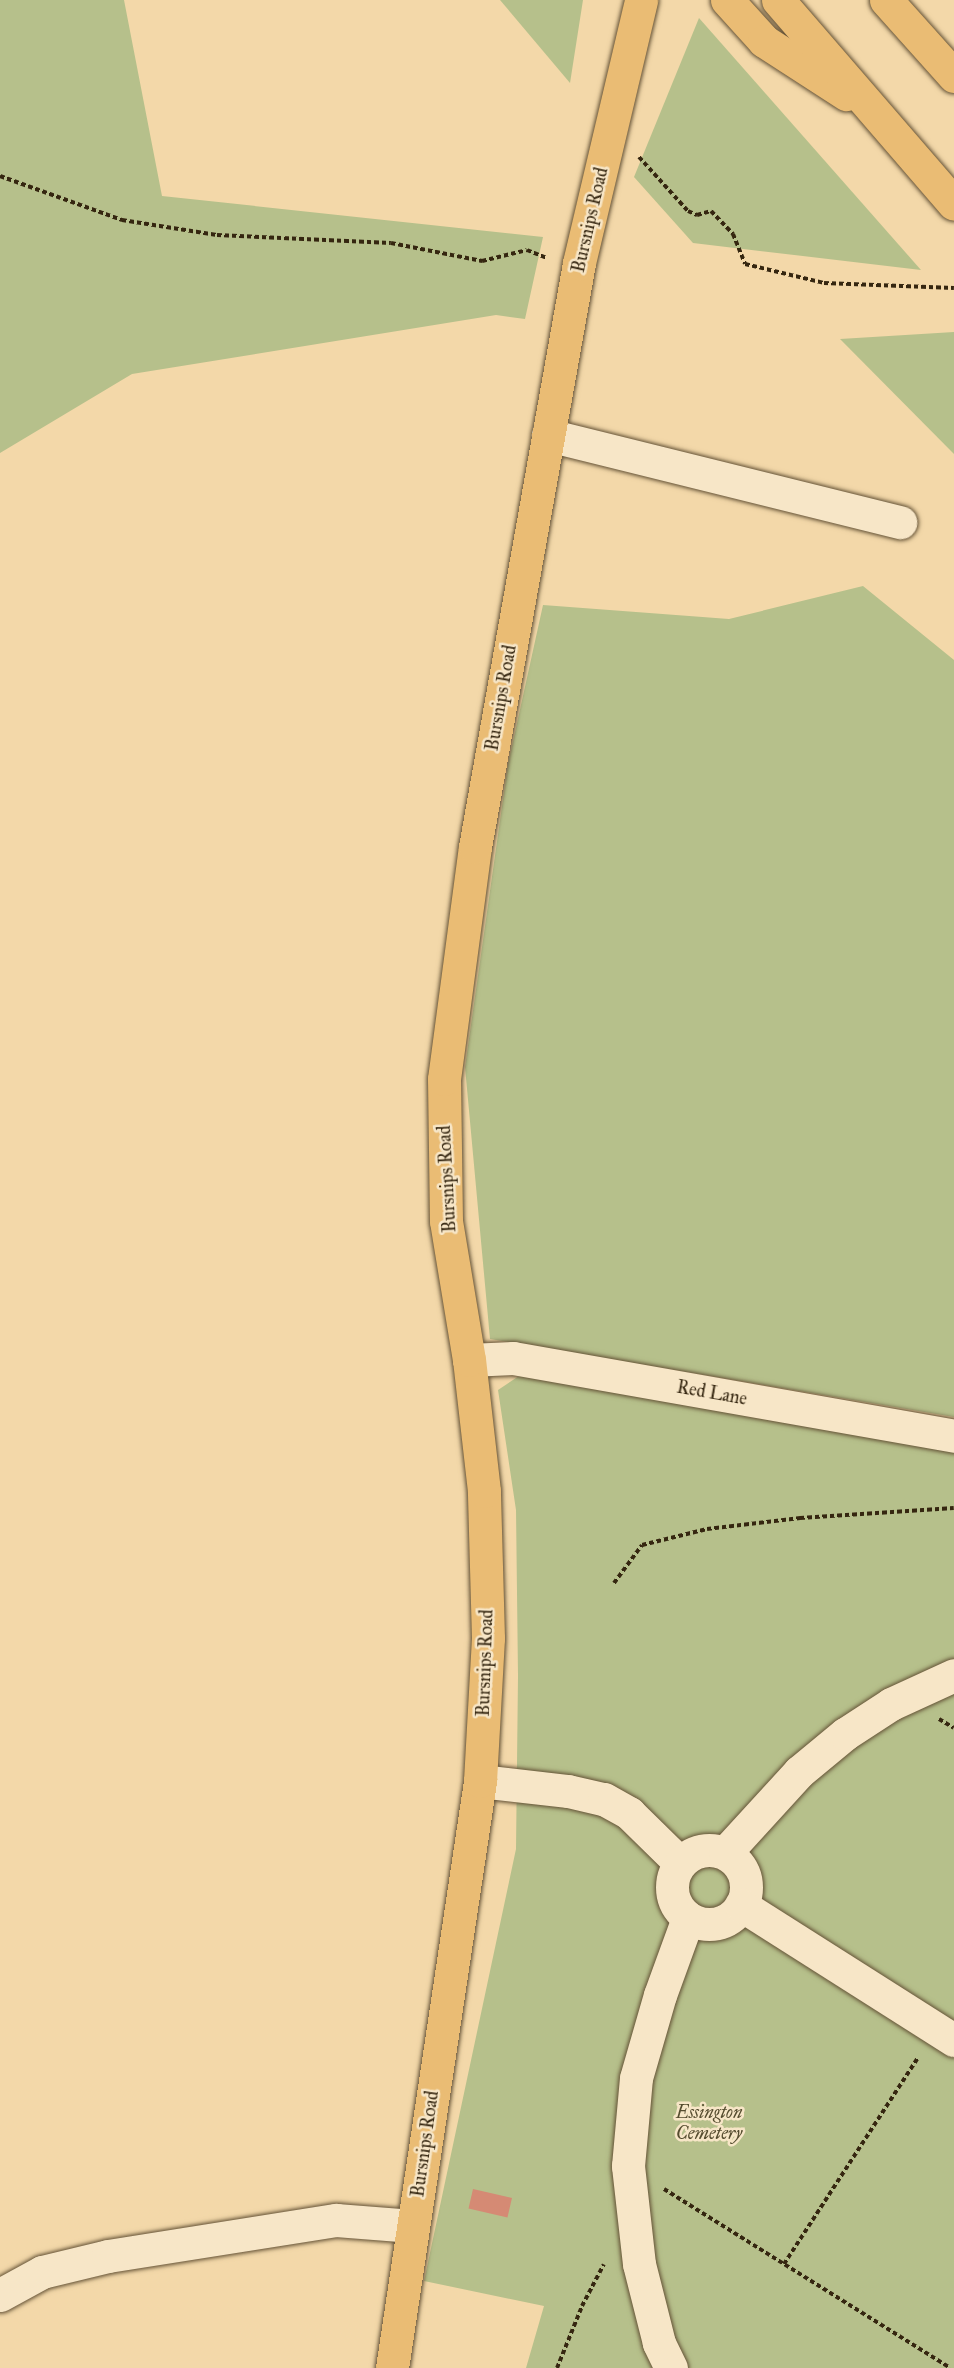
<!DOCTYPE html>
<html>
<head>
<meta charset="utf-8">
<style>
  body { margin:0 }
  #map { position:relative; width:954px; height:2368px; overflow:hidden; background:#f3d8a9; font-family:"IM FELL Great Primer",serif }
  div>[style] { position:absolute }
  .green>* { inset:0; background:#b6c08b }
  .building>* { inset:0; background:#d58a74; transform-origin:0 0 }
  .path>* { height:4px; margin-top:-2px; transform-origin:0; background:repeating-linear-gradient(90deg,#352610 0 4.5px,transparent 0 7.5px) }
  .roads { filter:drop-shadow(0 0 2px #645236) drop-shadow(0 0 2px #645236) }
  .minor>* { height:33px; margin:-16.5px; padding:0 16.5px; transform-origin:16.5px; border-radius:16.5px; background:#f7e6c7 }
  .minor>.ring { margin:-16.5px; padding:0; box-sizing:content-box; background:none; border:33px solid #f7e6c7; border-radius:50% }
  .major>* { height:33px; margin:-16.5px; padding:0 16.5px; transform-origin:16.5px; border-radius:16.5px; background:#eabc74 }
  .highway>* { height:33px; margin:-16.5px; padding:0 16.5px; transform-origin:16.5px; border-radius:16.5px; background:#eabc74 }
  span { translate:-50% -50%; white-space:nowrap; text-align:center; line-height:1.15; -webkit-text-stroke:5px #f7e6c7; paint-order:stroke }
  .street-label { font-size:18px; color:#352610 }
  .park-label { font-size:18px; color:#554c2f; font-style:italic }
</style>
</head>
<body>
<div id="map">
  <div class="green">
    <i style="clip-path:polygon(0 0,124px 0,162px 196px,543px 237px,525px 319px,496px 315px,132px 374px,0 453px)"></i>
    <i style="clip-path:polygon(500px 0,583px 0,570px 83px)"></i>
    <i style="clip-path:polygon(699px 18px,921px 270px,693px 243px,634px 177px)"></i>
    <i style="clip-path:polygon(954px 332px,954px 454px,840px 339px)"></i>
    <i style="clip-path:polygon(863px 586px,954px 660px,954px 1417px,490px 1339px,465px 1067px,508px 764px,543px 605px,729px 619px)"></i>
    <i style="clip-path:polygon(525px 1372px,954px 1450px,954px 2368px,526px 2368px,544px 2306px,424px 2281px,516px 1849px,518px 1676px,516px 1510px,498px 1390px)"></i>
  </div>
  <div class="building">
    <i style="left:473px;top:2189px;width:40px;height:20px;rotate:13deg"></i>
  </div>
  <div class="path">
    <i style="left:639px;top:157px;width:73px;rotate:47.8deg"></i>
    <i style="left:688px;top:211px;width:10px;rotate:24deg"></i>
    <i style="left:697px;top:215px;width:15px;rotate:-16deg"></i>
    <i style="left:711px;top:211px;width:32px;rotate:46deg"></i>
    <i style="left:733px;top:234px;width:32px;rotate:68deg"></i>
    <i style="left:745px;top:264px;width:81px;rotate:13.5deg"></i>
    <i style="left:824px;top:283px;width:130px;rotate:2.2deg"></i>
    <i style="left:0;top:176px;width:130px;rotate:19.8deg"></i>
    <i style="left:122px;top:220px;width:96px;rotate:9deg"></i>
    <i style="left:217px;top:235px;width:174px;rotate:2.6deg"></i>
    <i style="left:391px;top:243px;width:93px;rotate:11.2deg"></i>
    <i style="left:482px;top:261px;width:46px;rotate:-13.7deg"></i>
    <i style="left:527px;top:250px;width:22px;rotate:22deg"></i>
    <i style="left:614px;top:1583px;width:47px;rotate:-53.6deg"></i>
    <i style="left:642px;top:1545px;width:67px;rotate:-13.8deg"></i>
    <i style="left:707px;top:1529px;width:94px;rotate:-6.7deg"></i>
    <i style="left:800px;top:1518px;width:154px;rotate:-3.7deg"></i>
    <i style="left:939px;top:1719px;width:17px;rotate:31deg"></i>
    <i style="left:664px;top:2189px;width:337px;rotate:32deg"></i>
    <i style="left:784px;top:2264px;width:246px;rotate:-57deg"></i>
    <i style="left:557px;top:2368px;width:67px;rotate:-68deg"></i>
    <i style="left:582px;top:2306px;width:47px;rotate:-62.4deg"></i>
  </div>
  <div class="roads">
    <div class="minor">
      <i style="left:548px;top:435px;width:363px;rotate:13.9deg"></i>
      <i style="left:469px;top:1360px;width:44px;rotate:-2.6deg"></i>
      <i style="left:513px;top:1358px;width:448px;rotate:10deg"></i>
      <i style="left:480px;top:1781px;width:89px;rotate:6.5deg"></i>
      <i style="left:568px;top:1791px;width:37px;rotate:13deg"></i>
      <i style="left:604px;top:1799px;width:29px;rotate:29deg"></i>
      <i style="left:629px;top:1813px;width:71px;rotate:44.4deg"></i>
      <i class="ring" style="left:672px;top:1850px;width:41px;height:41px"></i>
      <i style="left:725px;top:1853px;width:110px;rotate:-47.6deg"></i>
      <i style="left:799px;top:1772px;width:60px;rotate:-39.6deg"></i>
      <i style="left:845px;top:1734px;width:55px;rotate:-33.1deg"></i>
      <i style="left:891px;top:1704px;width:69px;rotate:-24.7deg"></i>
      <i style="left:741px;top:1905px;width:252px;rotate:32.4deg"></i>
      <i style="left:0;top:2295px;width:48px;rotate:-28.7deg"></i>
      <i style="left:42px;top:2272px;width:68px;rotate:-13.6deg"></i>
      <i style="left:108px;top:2256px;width:231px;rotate:-9deg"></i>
      <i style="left:336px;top:2220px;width:77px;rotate:4.5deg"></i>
      <i style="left:671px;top:2368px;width:28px;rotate:-116deg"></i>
      <i style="left:659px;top:2343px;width:81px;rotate:-104.2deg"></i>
      <i style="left:639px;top:2264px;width:99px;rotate:-96.4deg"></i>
      <i style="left:628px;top:2166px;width:88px;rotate:-84.8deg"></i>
      <i style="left:636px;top:2078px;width:86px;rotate:-73.9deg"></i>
      <i style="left:660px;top:1995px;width:82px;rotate:-70deg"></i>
    </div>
    <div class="major">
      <i style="left:392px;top:2368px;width:594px;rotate:-81.47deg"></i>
      <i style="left:480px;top:1781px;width:143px;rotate:-86.8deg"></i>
      <i style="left:488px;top:1638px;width:147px;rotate:-91.6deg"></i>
      <i style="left:484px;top:1491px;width:132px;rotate:-96.5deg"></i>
      <i style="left:469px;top:1360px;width:141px;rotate:-99.4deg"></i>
      <i style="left:446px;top:1221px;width:142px;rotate:-90.8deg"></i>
      <i style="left:444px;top:1079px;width:234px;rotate:-82.4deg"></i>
      <i style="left:475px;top:847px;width:593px;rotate:-79.9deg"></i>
      <i style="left:579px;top:263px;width:270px;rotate:-76.7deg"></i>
    </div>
    <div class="highway">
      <i style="left:727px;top:0;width:55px;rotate:47.9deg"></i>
      <i style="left:764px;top:41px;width:98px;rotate:32.9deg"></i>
      <i style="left:778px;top:0;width:269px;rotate:49.2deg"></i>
      <i style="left:886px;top:0;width:102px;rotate:48.2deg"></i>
    </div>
  </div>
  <div class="street-label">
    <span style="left:590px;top:220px;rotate:-77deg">Bursnips Road</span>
    <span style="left:501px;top:698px;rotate:-80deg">Bursnips Road</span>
    <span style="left:447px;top:1179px;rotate:-93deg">Bursnips Road</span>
    <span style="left:712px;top:1393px;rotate:10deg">Red Lane</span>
    <span style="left:485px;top:1663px;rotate:-88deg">Bursnips Road</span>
    <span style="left:425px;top:2144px;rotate:-82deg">Bursnips Road</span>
  </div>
  <div class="park-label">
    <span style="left:709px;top:2123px">Essington<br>Cemetery</span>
  </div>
</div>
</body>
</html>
